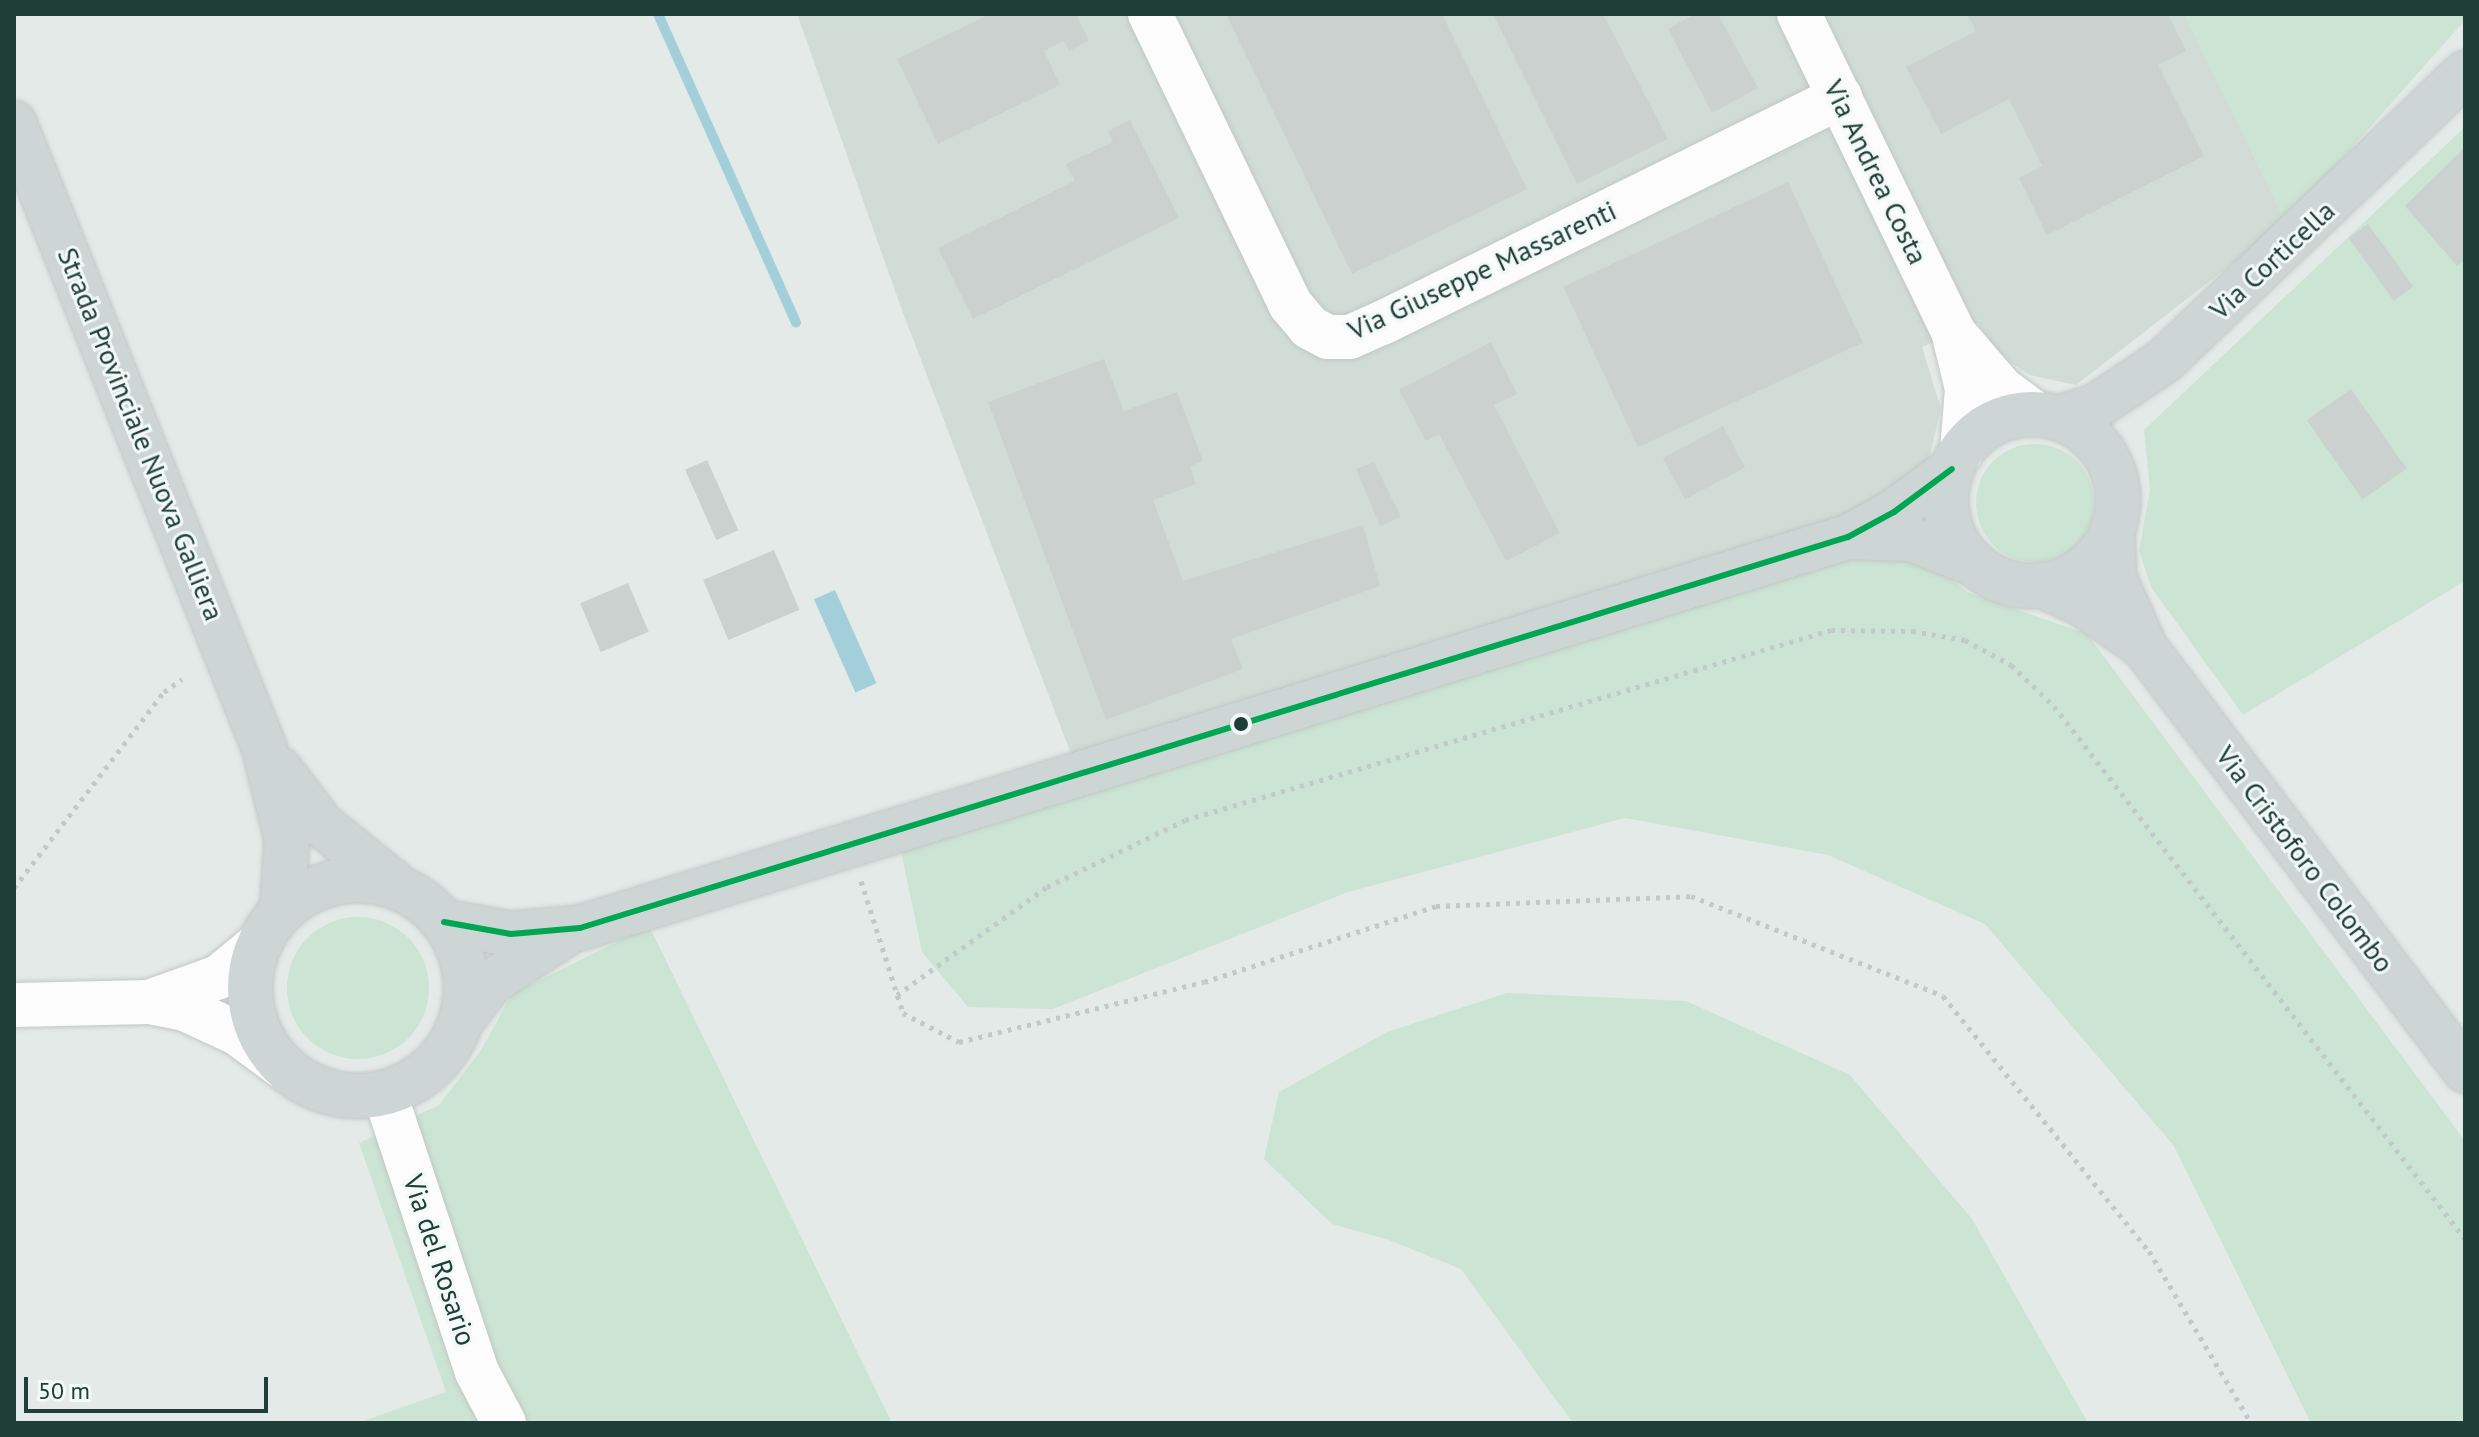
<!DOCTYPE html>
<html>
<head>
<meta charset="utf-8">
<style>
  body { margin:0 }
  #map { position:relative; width:2479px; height:1437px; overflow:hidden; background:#e4eae7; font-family:"PT Sans",sans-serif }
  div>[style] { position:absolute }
  .built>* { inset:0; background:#d1dcd7 }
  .green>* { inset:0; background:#cce4d4 }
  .round { border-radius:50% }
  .water>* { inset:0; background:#a2cfda; transform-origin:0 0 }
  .stream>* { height:10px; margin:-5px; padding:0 5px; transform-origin:5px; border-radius:5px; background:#a2cfda }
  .building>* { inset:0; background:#cbd1cf; transform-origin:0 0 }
  .path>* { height:5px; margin-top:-2.5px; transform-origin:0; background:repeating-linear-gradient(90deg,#c0cac8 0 4px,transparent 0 10px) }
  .roads { filter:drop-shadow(0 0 2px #c1c7c4) drop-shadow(0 0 2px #c1c7c4) }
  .minor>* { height:44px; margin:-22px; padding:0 22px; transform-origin:22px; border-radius:22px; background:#fbfcfb }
  .major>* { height:44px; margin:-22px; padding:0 22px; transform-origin:22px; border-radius:22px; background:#cdd6d4 }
  .major>.ring { margin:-22px; padding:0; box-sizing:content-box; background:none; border:44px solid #cdd6d4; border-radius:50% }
  .bus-1>* { height:6px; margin:-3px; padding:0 3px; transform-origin:3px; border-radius:3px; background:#00a651 }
  .dots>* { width:22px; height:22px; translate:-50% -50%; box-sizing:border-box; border:4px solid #f2f9f6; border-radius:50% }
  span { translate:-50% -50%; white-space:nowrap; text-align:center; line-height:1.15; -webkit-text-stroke:6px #f2f9f6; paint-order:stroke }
  .street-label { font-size:28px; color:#203e38 }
  .frame { position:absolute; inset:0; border:16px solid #203e38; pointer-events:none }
  .scale { position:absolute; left:24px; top:1377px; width:244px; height:36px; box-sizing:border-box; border:4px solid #203e38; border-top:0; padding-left:10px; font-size:24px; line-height:28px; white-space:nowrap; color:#203e38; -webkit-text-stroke:6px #f2f9f6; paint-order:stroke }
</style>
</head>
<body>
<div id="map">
  <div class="built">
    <i style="clip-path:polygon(797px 14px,2185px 14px,2286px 222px,2076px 385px,2030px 375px,2002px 357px,1977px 323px,1922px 347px,1941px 409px,1929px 458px,1904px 482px,1835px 519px,1074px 762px,899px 302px)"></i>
  </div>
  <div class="green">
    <i style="clip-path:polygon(2185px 14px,2465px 14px,2465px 20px,2286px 222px)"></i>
    <i style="clip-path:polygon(2465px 127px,2465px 581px,2243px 715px,2151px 587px,2139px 551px,2150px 490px,2144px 430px)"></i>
    <i class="round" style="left:1976px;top:444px;width:118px;height:118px"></i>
    <i style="clip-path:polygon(1889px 553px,1941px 571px,1967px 592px,2087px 634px,2465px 1141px,2465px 1423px,2311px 1423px,2174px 1146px,1985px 924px,1828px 855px,1625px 818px,1348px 892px,1053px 1009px,968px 1007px,922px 952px,900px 846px,1839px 561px)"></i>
    <i class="round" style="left:287px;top:917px;width:142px;height:142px"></i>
    <i style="clip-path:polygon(649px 926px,892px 1423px,357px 1423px,446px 1392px,359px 1143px,439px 1105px,481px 1050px,512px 994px)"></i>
    <i style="clip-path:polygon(1507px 993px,1686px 1001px,1850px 1075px,1972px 1219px,2088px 1423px,1573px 1423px,1461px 1269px,1389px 1240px,1332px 1224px,1264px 1159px,1279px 1092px,1387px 1032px)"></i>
  </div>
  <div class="water">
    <i style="left:835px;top:590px;width:102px;height:23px;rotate:66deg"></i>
  </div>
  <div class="stream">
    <i style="left:658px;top:14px;width:338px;rotate:65.9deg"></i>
  </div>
  <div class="building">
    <i style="clip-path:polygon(990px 14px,1076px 14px,1089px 41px,1069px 51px,1064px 41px,1044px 51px,1060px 85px,938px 144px,897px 59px)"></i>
    <i style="clip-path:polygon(1226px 14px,1442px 14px,1527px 189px,1352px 274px)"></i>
    <i style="clip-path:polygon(1493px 14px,1603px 14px,1668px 139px,1577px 184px)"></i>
    <i style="clip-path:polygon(1695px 14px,1718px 14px,1758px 88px,1712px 113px,1668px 29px)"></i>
    <i style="clip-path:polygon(1967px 14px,2168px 14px,2186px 51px,2158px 65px,2204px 156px,2047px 235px,2019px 178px,2042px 166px,2009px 99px,1941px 134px,1906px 67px,1976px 31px)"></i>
    <i style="clip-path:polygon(1130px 120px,1179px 218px,973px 319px,938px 248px,1075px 181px,1066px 164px,1113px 142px,1108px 131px)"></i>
    <i style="clip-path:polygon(2465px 147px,2465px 260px,2457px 266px,2405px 206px)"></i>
    <i style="left:1788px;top:182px;width:177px;height:248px;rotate:65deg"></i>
    <i style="left:2368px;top:224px;width:77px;height:24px;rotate:54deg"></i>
    <i style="clip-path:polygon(1491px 342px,1517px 394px,1494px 405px,1560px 533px,1506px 561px,1439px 434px,1426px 441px,1399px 390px)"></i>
    <i style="clip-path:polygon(1104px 359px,1124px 411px,1177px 392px,1203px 461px,1190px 466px,1196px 484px,1153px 500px,1183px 581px,1363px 525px,1380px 586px,1231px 639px,1243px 669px,1106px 720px,988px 402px)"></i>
    <i style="left:2351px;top:389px;width:97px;height:54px;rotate:55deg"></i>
    <i style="left:1723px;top:426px;width:47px;height:68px;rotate:62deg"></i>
    <i style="left:707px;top:460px;width:77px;height:24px;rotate:66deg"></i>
    <i style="clip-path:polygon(1374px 462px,1401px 517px,1380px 526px,1356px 469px)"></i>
    <i style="left:774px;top:550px;width:65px;height:77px;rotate:67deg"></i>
    <i style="left:628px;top:583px;width:53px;height:52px;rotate:67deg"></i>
  </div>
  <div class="path">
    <i style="left:861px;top:881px;width:139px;rotate:72.3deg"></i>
    <i style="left:903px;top:1013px;width:63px;rotate:27.4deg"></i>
    <i style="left:959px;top:1042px;width:252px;rotate:-13.8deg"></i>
    <i style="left:1204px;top:982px;width:244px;rotate:-18.1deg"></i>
    <i style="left:1436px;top:906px;width:255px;rotate:-2.2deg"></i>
    <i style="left:1691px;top:896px;width:271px;rotate:21.6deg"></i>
    <i style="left:1943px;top:996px;width:328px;rotate:51.1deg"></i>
    <i style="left:2149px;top:1251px;width:200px;rotate:59.3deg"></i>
    <i style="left:14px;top:888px;width:247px;rotate:-52.6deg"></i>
    <i style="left:164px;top:692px;width:22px;rotate:-36deg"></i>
    <i style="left:897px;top:995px;width:185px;rotate:-35.8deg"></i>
    <i style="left:1047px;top:887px;width:153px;rotate:-25.9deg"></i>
    <i style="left:1185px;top:820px;width:673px;rotate:-16.39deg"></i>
    <i style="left:1831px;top:630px;width:81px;rotate:0.7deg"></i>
    <i style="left:1912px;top:631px;width:54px;rotate:9.6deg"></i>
    <i style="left:1965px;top:640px;width:52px;rotate:28.5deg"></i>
    <i style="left:2011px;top:665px;width:59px;rotate:43.6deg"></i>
    <i style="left:2054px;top:706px;width:673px;rotate:52.36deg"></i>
  </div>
  <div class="roads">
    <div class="minor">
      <i style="left:1150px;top:14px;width:322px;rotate:64.2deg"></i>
      <i style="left:1290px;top:304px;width:30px;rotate:50deg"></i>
      <i style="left:1309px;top:327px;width:21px;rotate:28deg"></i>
      <i style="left:1328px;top:337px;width:22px"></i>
      <i style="left:1350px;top:337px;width:35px;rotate:-24deg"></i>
      <i style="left:1382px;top:323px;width:511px;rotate:-26.26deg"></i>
      <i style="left:1799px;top:14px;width:352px;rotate:64.1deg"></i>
      <i style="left:1953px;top:331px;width:60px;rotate:76.4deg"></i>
      <i style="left:1967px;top:389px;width:62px;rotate:94.6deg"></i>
      <i style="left:1959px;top:339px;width:66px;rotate:49.3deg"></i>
      <i style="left:2002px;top:389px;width:42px;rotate:36.3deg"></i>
      <i style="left:149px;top:1002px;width:74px;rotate:-19.7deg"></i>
      <i style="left:219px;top:977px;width:53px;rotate:-39.7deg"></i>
      <i style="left:14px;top:1005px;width:135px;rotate:-1.3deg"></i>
      <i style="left:149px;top:1002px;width:37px;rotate:11deg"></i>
      <i style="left:185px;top:1009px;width:57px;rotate:24.8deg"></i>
      <i style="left:237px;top:1033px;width:57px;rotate:36.5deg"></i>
      <i style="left:385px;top:1094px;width:293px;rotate:71.7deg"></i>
      <i style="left:477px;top:1372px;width:58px;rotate:62.1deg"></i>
    </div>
    <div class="major">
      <i style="left:14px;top:123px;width:672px;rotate:68.17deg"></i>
      <i style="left:264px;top:747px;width:96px;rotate:76.1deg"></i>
      <i style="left:287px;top:840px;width:71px;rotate:94deg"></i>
      <i class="ring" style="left:1946px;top:414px;width:128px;height:128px"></i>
      <i style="left:2059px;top:418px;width:38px;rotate:-17deg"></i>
      <i style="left:2095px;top:407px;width:83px;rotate:-33.7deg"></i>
      <i style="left:2164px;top:361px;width:417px;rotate:-43.7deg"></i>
      <i style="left:2112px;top:532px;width:46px;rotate:87.5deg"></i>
      <i style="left:2114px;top:578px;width:77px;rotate:66.1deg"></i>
      <i style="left:2145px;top:648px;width:530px;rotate:52.83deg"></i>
      <i style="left:1851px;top:537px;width:60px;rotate:1.9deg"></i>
      <i style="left:1911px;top:539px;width:66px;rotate:21.2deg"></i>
      <i style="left:2042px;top:585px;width:43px;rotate:24.8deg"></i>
      <i style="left:2081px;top:603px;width:75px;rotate:34.7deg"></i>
      <i style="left:279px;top:769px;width:71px;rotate:52.5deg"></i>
      <i style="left:322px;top:825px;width:95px;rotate:39deg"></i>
      <i class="ring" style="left:250px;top:880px;width:172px;height:172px"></i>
      <i style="left:444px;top:922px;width:68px;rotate:10.2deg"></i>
      <i style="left:511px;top:934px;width:69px;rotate:-5deg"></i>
      <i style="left:580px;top:928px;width:1327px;rotate:-17.14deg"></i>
      <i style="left:1848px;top:537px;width:52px;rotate:-28.5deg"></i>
      <i style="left:1894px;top:512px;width:72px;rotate:-36.6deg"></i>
      <i style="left:461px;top:1021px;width:48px;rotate:-52.7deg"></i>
      <i style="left:490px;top:983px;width:88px;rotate:-33deg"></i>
    </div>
  </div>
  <div class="bus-1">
    <i style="left:444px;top:922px;width:68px;rotate:10.2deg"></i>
    <i style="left:511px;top:934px;width:69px;rotate:-5deg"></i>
    <i style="left:580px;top:928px;width:1327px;rotate:-17.14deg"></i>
    <i style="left:1848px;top:537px;width:52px;rotate:-28.5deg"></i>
    <i style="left:1894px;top:512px;width:72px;rotate:-36.6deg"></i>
  </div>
  <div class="dots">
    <i style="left:1241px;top:724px;background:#203e38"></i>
  </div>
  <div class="street-label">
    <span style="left:1876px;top:172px;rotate:64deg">Via Andrea Costa</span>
    <span style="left:2272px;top:260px;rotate:-43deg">Via Corticella</span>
    <span style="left:1482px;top:270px;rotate:-25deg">Via Giuseppe Massarenti</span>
    <span style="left:141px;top:434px;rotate:68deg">Strada Provinciale Nuova Galliera</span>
    <span style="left:2305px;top:859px;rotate:53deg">Via Cristoforo Colombo</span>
    <span style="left:440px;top:1260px;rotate:72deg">Via del Rosario</span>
  </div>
  <div class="frame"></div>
  <div class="scale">50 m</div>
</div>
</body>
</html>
